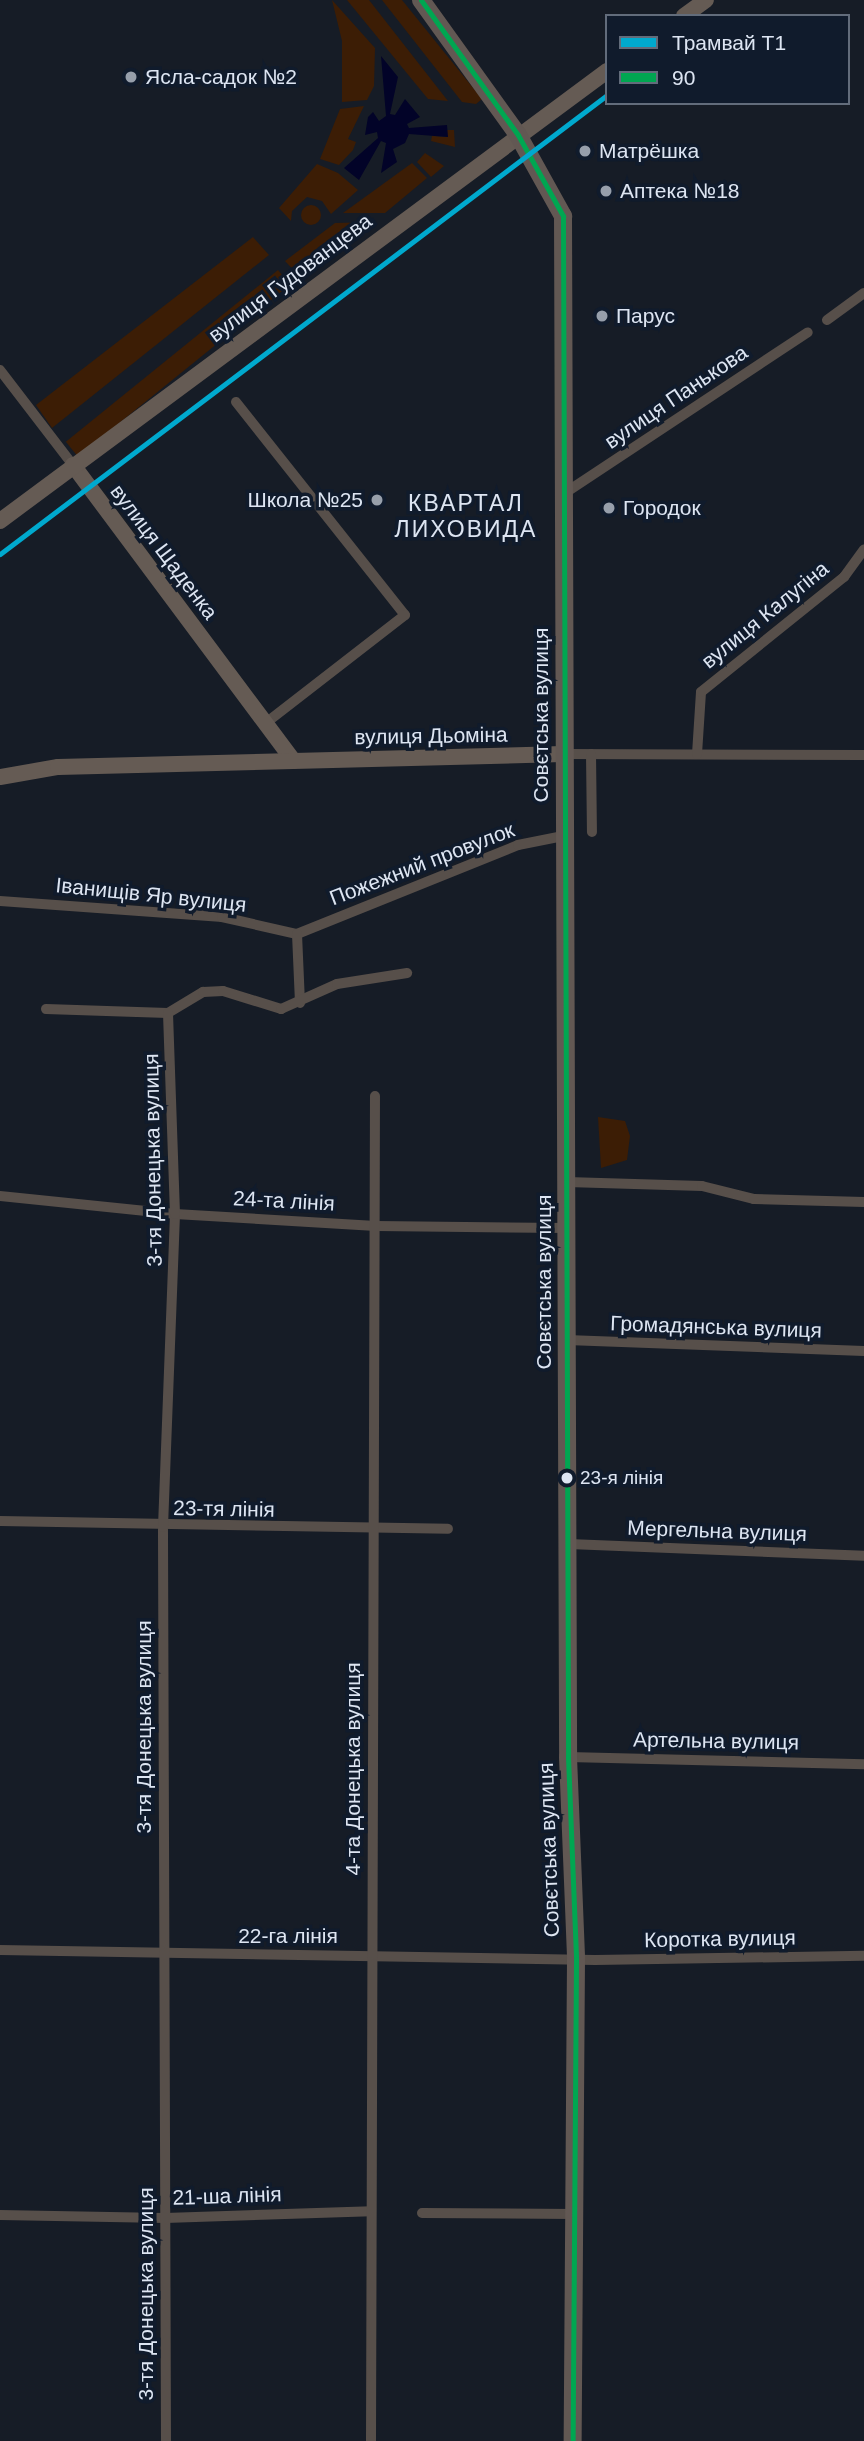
<!DOCTYPE html>
<html>
<head>
<meta charset="utf-8">
<style>
  body { margin:0 }
  #map { position:relative; width:864px; height:2441px; overflow:hidden; background:#161c26; font-family:Helvetica,sans-serif }
  div>[style] { position:absolute }
  .green>* { inset:0; background:#3c1d05; transform-origin:0 0 }
  .round { border-radius:50% }
  .water>* { inset:0; background:#020328 }
  .street>* { height:10px; margin:-5px; padding:0 5px; transform-origin:5px; border-radius:5px; background:#574f4a }
  .secondary>* { height:16px; margin:-8px; padding:0 8px; transform-origin:8px; border-radius:8px; background:#655b54 }
  .primary>* { height:18px; margin:-9px; padding:0 9px; transform-origin:9px; border-radius:9px; background:#625853 }
  .bus-1>* { height:5px; margin:-2.5px; padding:0 2.5px; transform-origin:2.5px; border-radius:2.5px; background:#00a651 }
  .tram-1>* { height:5px; margin:-2.5px; padding:0 2.5px; transform-origin:2.5px; border-radius:2.5px; background:#00a9ce }
  .dots>* { width:19px; height:19px; translate:-50% -50%; box-sizing:border-box; border:4px solid #101b2c; border-radius:50% }
  span { translate:-50% -50%; white-space:nowrap; text-align:center; line-height:1.15; -webkit-text-stroke:7px #101b2c; paint-order:stroke }
  .bus-label { font-size:19px; color:#dde5f2 }
  .left { translate:0 -50%; text-align:left }
  .poi-label { font-size:21px; color:#dde5f2 }
  .right { translate:-100% -50%; text-align:right }
  .street-label { font-size:21px; color:#dde5f2 }
  .neighbourhood-label { font-size:23px; color:#dde5f2; letter-spacing:2px }
  .legend { position:absolute; left:605px; top:14px; width:245px; height:91px; box-sizing:border-box; background:#101b2c; border:2px solid #626c7b; margin:0; padding:9px 12px; list-style:none; font-size:21px; color:#dde5f2 }
  .legend li { display:flex; align-items:center; gap:14px; height:35px }
  .legend b { width:35px; border:2px solid #626c7b }
</style>
</head>
<body>
<div id="map">
  <div class="green">
    <i style="clip-path:polygon(332px 0,375px 48px,374px 86px,367px 100px,342px 102px,342px 41px)"></i>
    <i style="clip-path:polygon(347px 0,369px 0,448px 101px,428px 99px)"></i>
    <i style="clip-path:polygon(382px 0,402px 0,482px 99px,476px 104px,462px 102px)"></i>
    <i style="clip-path:polygon(364px 106px,348px 139px,356px 142px,353px 150px,339px 165px,320px 159px,340px 109px)"></i>
    <i style="clip-path:polygon(447px 130px,454px 130px,455px 147px,431px 141px,432px 136px,447px 137px)"></i>
    <i style="clip-path:polygon(425px 153px,444px 166px,431px 177px,417px 162px)"></i>
    <i style="clip-path:polygon(412px 163px,427px 178px,385px 213px,343px 213px)"></i>
    <i style="clip-path:polygon(317px 164px,338px 173px,358px 190px,331px 214px,322px 201px,307px 197px,292px 211px,291px 221px,279px 208px)"></i>
    <i class="round" style="left:301px;top:205px;width:20px;height:20px"></i>
    <i style="clip-path:polygon(375px 222px,300px 277px,285px 261px,335px 223px)"></i>
    <i style="clip-path:polygon(253px 237px,269px 255px,52px 428px,36px 405px)"></i>
    <i style="left:278px;top:270px;width:19px;height:273px;rotate:51deg"></i>
    <i style="clip-path:polygon(598px 1117px,625px 1121px,630px 1136px,627px 1160px,601px 1168px)"></i>
  </div>
  <div class="water">
    <i style="clip-path:polygon(381px 56px,398px 77px,390px 114px,395px 115px,405px 99px,420px 117px,407px 124px,409px 128px,447px 125px,448px 137px,409px 134px,405px 143px,393px 149px,397px 162px,381px 173px,386px 143px,381px 141px,359px 180px,344px 168px,378px 138px,377px 132px,365px 135px,368px 117px,373px 112px,379px 121px,386px 116px)"></i>
  </div>
  <div class="street">
    <i style="left:827px;top:320px;width:46px;rotate:-36.1deg"></i>
    <i style="left:0;top:370px;width:120px;rotate:52.5deg"></i>
    <i style="left:236px;top:402px;width:272px;rotate:51.6deg"></i>
    <i style="left:405px;top:615px;width:175px;rotate:142.2deg"></i>
    <i style="left:565px;top:493px;width:291px;rotate:-33.5deg"></i>
    <i style="left:563px;top:754px;width:301px;rotate:0.2deg"></i>
    <i style="left:591px;top:754px;width:78px;rotate:89.3deg"></i>
    <i style="left:697px;top:754px;width:62px;rotate:-86.3deg"></i>
    <i style="left:701px;top:692px;width:184px;rotate:-38.8deg"></i>
    <i style="left:844px;top:577px;width:34px;rotate:-54deg"></i>
    <i style="left:0;top:901px;width:223px;rotate:4.1deg"></i>
    <i style="left:222px;top:917px;width:77px;rotate:12.8deg"></i>
    <i style="left:297px;top:934px;width:238px;rotate:-21.9deg"></i>
    <i style="left:518px;top:845px;width:46px;rotate:-11.3deg"></i>
    <i style="left:297px;top:934px;width:69px;rotate:87.5deg"></i>
    <i style="left:46px;top:1009px;width:122px;rotate:1.9deg"></i>
    <i style="left:168px;top:1013px;width:41px;rotate:-31deg"></i>
    <i style="left:203px;top:992px;width:20px;rotate:-3deg"></i>
    <i style="left:223px;top:991px;width:61px;rotate:17.2deg"></i>
    <i style="left:281px;top:1009px;width:61px;rotate:-24.1deg"></i>
    <i style="left:337px;top:984px;width:71px;rotate:-8.9deg"></i>
    <i style="left:567px;top:1182px;width:135px;rotate:1.7deg"></i>
    <i style="left:702px;top:1186px;width:54px;rotate:14deg"></i>
    <i style="left:754px;top:1199px;width:110px;rotate:1.6deg"></i>
    <i style="left:0;top:1196px;width:176px;rotate:5.9deg"></i>
    <i style="left:175px;top:1214px;width:201px;rotate:3.4deg"></i>
    <i style="left:376px;top:1226px;width:191px;rotate:0.6deg"></i>
    <i style="left:567px;top:1340px;width:297px;rotate:2.1deg"></i>
    <i style="left:0;top:1521px;width:448px;rotate:1deg"></i>
    <i style="left:569px;top:1544px;width:295px;rotate:2.3deg"></i>
    <i style="left:568px;top:1757px;width:296px;rotate:1.4deg"></i>
    <i style="left:0;top:1950px;width:595px;rotate:0.96deg"></i>
    <i style="left:595px;top:1960px;width:269px;rotate:-0.9deg"></i>
    <i style="left:422px;top:2213px;width:153px;rotate:0.4deg"></i>
    <i style="left:0;top:2215px;width:165px;rotate:1deg"></i>
    <i style="left:165px;top:2218px;width:206px;rotate:-1.9deg"></i>
    <i style="left:166px;top:2441px;width:914px;rotate:-90.19deg"></i>
    <i style="left:163px;top:1527px;width:313px;rotate:-87.8deg"></i>
    <i style="left:175px;top:1214px;width:201px;rotate:-92deg"></i>
    <i style="left:371px;top:2441px;width:1345px;rotate:-89.83deg"></i>
  </div>
  <div class="secondary">
    <i style="left:684px;top:16px;width:27px;rotate:-36deg"></i>
    <i style="left:73px;top:465px;width:369px;rotate:53.3deg"></i>
    <i style="left:0;top:521px;width:756px;rotate:-36.55deg"></i>
    <i style="left:0;top:777px;width:59px;rotate:-9.8deg"></i>
    <i style="left:58px;top:767px;width:505px;rotate:-1.47deg"></i>
  </div>
  <div class="primary">
    <i style="left:421px;top:0;width:166px;rotate:54.3deg"></i>
    <i style="left:518px;top:135px;width:93px;rotate:60.9deg"></i>
    <i style="left:563px;top:216px;width:1541px;rotate:89.81deg"></i>
    <i style="left:568px;top:1757px;width:202px;rotate:87.7deg"></i>
    <i style="left:576px;top:1959px;width:482px;rotate:90.4deg"></i>
  </div>
  <div class="bus-1">
    <i style="left:421px;top:0;width:166px;rotate:54.3deg"></i>
    <i style="left:518px;top:135px;width:93px;rotate:60.9deg"></i>
    <i style="left:563px;top:216px;width:1541px;rotate:89.81deg"></i>
    <i style="left:568px;top:1757px;width:202px;rotate:87.7deg"></i>
    <i style="left:576px;top:1959px;width:482px;rotate:90.4deg"></i>
  </div>
  <div class="tram-1">
    <i style="left:0;top:554px;width:761px;rotate:-37.1deg"></i>
  </div>
  <div class="dots">
    <i style="left:131px;top:77px;background:#979fab"></i>
    <i style="left:585px;top:151px;background:#979fab"></i>
    <i style="left:606px;top:191px;background:#979fab"></i>
    <i style="left:602px;top:316px;background:#979fab"></i>
    <i style="left:377px;top:500px;background:#979fab"></i>
    <i style="left:609px;top:508px;background:#979fab"></i>
    <i style="left:567px;top:1478px;background:#dde5f2"></i>
  </div>
  <div class="bus-label">
    <span class="left" style="left:580px;top:1478px">23-я лінія</span>
  </div>
  <div class="poi-label">
    <span class="left" style="left:145px;top:77px">Ясла-садок №2</span>
    <span class="left" style="left:599px;top:151px">Матрёшка</span>
    <span class="left" style="left:620px;top:191px">Аптека №18</span>
    <span class="left" style="left:616px;top:316px">Парус</span>
    <span class="right" style="left:363px;top:500px">Школа №25</span>
    <span class="left" style="left:623px;top:508px">Городок</span>
  </div>
  <div class="street-label">
    <span style="left:290px;top:278px;rotate:-37deg">вулиця Гудованцева</span>
    <span style="left:676px;top:397px;rotate:-34deg">вулиця Панькова</span>
    <span style="left:164px;top:552px;rotate:53deg">вулиця Щаденка</span>
    <span style="left:765px;top:615px;rotate:-39deg">вулиця Калугіна</span>
    <span style="left:541px;top:715px;rotate:-90deg">Совєтська вулиця</span>
    <span style="left:431px;top:736px;rotate:-1deg">вулиця Дьоміна</span>
    <span style="left:422px;top:864px;rotate:-21deg">Пожежний провулок</span>
    <span style="left:151px;top:895px;rotate:6deg">Іванищів Яр вулиця</span>
    <span style="left:153px;top:1160px;rotate:-91deg">3-тя Донецька вулиця</span>
    <span style="left:284px;top:1201px;rotate:3deg">24-та лінія</span>
    <span style="left:544px;top:1282px;rotate:-90deg">Совєтська вулиця</span>
    <span style="left:716px;top:1327px;rotate:2deg">Громадянська вулиця</span>
    <span style="left:224px;top:1509px;rotate:1deg">23-тя лінія</span>
    <span style="left:717px;top:1531px;rotate:2deg">Мергельна вулиця</span>
    <span style="left:144px;top:1727px;rotate:-90deg">3-тя Донецька вулиця</span>
    <span style="left:716px;top:1741px;rotate:1deg">Артельна вулиця</span>
    <span style="left:353px;top:1769px;rotate:-90deg">4-та Донецька вулиця</span>
    <span style="left:549px;top:1850px;rotate:-92deg">Совєтська вулиця</span>
    <span style="left:288px;top:1936px">22-га лінія</span>
    <span style="left:720px;top:1939px;rotate:-1deg">Коротка вулиця</span>
    <span style="left:227px;top:2196px;rotate:-2deg">21-ша лінія</span>
    <span style="left:146px;top:2294px;rotate:-90deg">3-тя Донецька вулиця</span>
  </div>
  <div class="neighbourhood-label">
    <span style="left:466px;top:516px">КВАРТАЛ<br>ЛИХОВИДА</span>
  </div>
  <ul class="legend">
  <li><b style="height:9px;background:#00a9ce"></b>Трамвай T1</li>
  <li><b style="height:9px;background:#00a651"></b>90</li>
  </ul>
</div>
</body>
</html>
